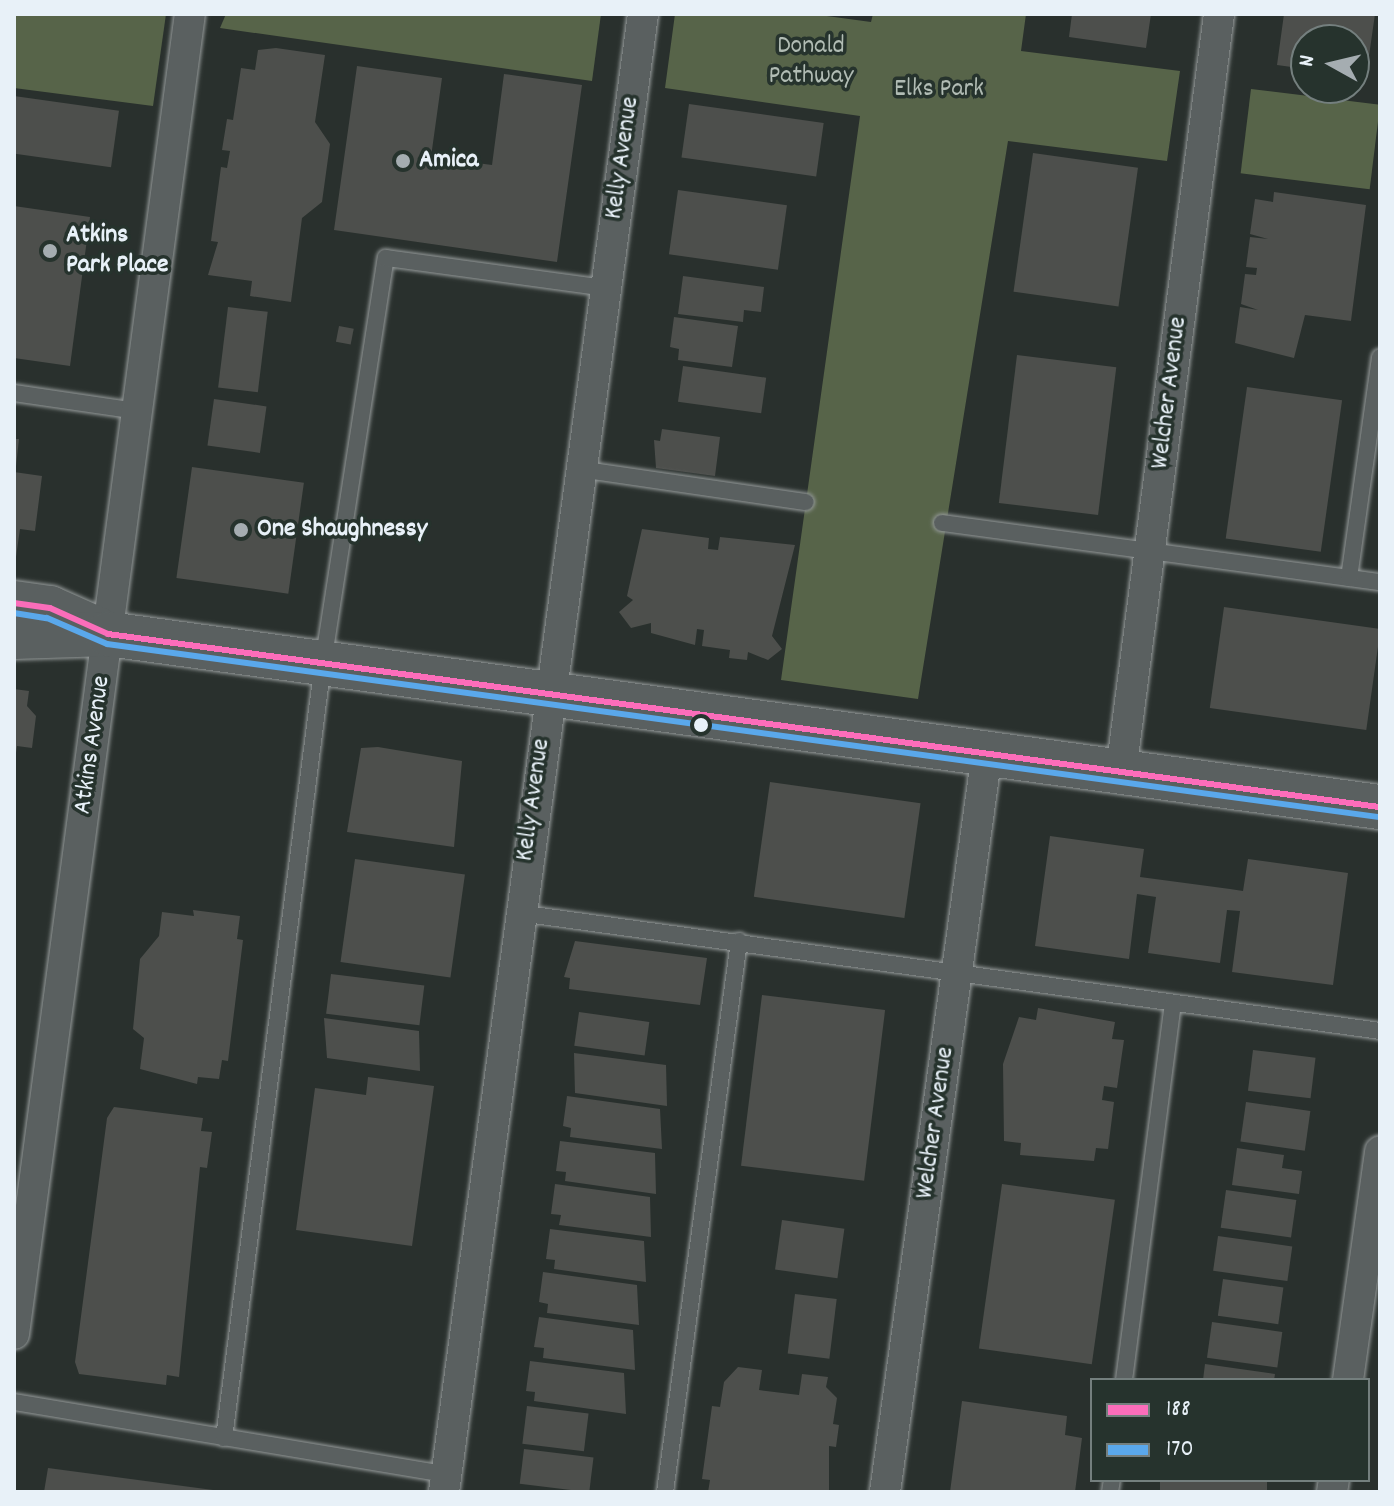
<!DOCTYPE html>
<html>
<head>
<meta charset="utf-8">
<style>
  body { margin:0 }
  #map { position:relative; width:1394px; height:1506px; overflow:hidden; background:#29302d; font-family:Dekko,sans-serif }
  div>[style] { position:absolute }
  .green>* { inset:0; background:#576449; transform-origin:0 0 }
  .building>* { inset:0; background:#4d4f4c; transform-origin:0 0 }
  .roads { filter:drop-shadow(0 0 2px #959a9a) drop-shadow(0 0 2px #959a9a) }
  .service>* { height:16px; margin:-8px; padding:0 8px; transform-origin:8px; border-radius:8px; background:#5a6060 }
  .minor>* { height:30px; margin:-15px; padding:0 15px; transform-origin:15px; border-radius:15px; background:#5a6060 }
  .secondary>* { height:44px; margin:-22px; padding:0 22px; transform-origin:22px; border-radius:22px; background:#5a6060 }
  .bus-1>* { height:6px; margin:-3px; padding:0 3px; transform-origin:3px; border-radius:3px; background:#fb6dba }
  .bus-2>* { height:6px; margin:-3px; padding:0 3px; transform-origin:3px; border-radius:3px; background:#5aa8eb }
  .dots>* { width:22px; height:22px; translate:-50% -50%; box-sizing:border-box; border:4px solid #26332d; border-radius:50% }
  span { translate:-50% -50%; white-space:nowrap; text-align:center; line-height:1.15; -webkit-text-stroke:7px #26332d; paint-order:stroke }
  .park-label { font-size:26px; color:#b1bcb4 }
  .street-label { font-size:26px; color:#e8f1f8 }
  .poi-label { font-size:26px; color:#e8f1f8; font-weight:700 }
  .left { translate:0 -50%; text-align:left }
  .frame { position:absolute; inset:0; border:16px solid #e8f1f8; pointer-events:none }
  .legend { position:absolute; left:1090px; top:1378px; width:280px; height:104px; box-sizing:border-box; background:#26332d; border:2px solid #747f7e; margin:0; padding:10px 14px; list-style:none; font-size:24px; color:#e8f1f8 }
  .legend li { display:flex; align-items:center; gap:16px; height:40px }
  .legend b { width:40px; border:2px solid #747f7e }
  .north { position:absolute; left:1290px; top:24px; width:80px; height:80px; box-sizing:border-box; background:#26332d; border:2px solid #747f7e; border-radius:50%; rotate:278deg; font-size:22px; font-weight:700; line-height:32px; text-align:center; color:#e8f1f8 }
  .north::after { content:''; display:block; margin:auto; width:28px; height:36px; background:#a5adb1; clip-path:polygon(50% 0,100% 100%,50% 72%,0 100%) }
</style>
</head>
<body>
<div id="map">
  <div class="green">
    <i style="clip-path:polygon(14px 14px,166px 14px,153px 106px,14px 88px)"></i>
    <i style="clip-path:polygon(226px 14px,601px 14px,592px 81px,220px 28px)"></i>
    <i style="clip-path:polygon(675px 14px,812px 14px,871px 22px,873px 14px,1026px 14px,1021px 51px,1180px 71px,1167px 161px,1008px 141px,918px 699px,781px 680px,860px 116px,665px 88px)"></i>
    <i style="left:1251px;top:89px;width:130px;height:85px;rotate:7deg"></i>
  </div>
  <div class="building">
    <i style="clip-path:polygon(1072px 14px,1151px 14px,1146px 48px,1069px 37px)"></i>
    <i style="clip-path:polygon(1284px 14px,1375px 14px,1366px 77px,1354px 75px,1354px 40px,1306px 40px,1306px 69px,1277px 65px)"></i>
    <i style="clip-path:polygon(276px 48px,325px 55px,315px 122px,330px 144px,322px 202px,302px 218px,291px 302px,250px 296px,252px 281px,208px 275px,218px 242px,211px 241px,221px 167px,227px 168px,230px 151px,222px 150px,227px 119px,233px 120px,241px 68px,255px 70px,258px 50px)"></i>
    <i style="clip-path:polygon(357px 66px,442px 78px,431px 157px,492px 165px,504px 74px,582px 85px,557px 262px,334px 230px)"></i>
    <i style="left:14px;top:96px;width:106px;height:57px;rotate:8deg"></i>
    <i style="left:689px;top:104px;width:136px;height:54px;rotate:8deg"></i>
    <i style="left:1033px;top:153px;width:106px;height:140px;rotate:8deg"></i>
    <i style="left:678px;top:190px;width:110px;height:65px;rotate:8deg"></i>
    <i style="clip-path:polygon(1274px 192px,1366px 205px,1351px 321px,1305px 315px,1294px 358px,1235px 343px,1240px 307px,1258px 310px,1241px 304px,1245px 274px,1256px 275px,1257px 268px,1246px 267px,1250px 237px,1268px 239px,1250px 234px,1255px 199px,1273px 202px)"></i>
    <i style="clip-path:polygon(14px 206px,90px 217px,70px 366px,14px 358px)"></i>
    <i style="clip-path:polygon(683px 276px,764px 287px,761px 312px,744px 310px,743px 322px,678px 314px)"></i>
    <i style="left:228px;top:307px;width:40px;height:81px;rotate:7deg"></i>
    <i style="clip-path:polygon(674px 317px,738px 326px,732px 367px,678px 360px,679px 349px,670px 347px)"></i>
    <i style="left:339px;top:326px;width:15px;height:16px;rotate:11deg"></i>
    <i style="left:1017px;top:355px;width:100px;height:149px;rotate:7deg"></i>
    <i style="left:683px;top:366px;width:84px;height:36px;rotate:8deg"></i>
    <i style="left:1247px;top:387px;width:96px;height:153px;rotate:8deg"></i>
    <i style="left:214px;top:399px;width:53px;height:47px;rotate:8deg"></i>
    <i style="clip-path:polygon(662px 429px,720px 437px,715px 476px,656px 468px,654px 440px,660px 441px)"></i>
    <i style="clip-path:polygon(14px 439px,19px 439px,16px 466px,14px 466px)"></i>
    <i style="left:192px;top:467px;width:113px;height:112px;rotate:8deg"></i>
    <i style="clip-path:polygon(14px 472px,42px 476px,35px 531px,20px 529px,16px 557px)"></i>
    <i style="clip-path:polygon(642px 529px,709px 538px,708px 549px,718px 550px,720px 537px,795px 545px,772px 636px,782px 649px,768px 660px,748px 652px,747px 660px,729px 658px,730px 650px,702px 646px,704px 630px,697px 629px,695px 645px,651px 633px,651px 623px,631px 628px,619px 612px,633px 600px,627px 596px)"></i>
    <i style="left:1224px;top:607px;width:158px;height:102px;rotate:8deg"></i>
    <i style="clip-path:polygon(14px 689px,29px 691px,27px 706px,36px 716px,32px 748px,17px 746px,16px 753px)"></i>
    <i style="clip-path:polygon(378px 747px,462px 761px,454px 847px,347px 832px,361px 748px)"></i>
    <i style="left:770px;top:782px;width:152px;height:116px;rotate:8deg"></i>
    <i style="clip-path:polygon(1050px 836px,1144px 849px,1140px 877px,1230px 889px,1243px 891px,1248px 859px,1348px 873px,1333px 985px,1232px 972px,1240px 911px,1227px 910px,1220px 963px,1148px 953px,1156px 897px,1137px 894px,1129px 959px,1035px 946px)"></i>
    <i style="left:355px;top:859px;width:111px;height:104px;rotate:8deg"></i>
    <i style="clip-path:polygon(193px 910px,240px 916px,237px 939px,243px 940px,228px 1061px,222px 1060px,219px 1079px,198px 1077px,197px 1084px,140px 1069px,144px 1038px,133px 1029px,140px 959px,159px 936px,162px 912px,194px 916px)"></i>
    <i style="clip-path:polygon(575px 941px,707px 958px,700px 1005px,569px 989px,570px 978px,564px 977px)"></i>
    <i style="left:331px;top:974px;width:94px;height:40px;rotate:7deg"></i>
    <i style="left:762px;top:995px;width:124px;height:172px;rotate:7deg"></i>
    <i style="clip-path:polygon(1038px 1008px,1115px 1022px,1112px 1039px,1124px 1040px,1117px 1088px,1104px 1086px,1102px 1100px,1114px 1102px,1108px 1149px,1096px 1148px,1094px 1161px,1020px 1155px,1021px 1143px,1004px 1141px,1003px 1064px,1019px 1017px,1036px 1020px)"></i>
    <i style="left:579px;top:1012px;width:71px;height:34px;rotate:8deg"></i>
    <i style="clip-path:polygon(324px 1018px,419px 1031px,420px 1071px,327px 1058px)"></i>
    <i style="left:1253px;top:1050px;width:63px;height:41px;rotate:7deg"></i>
    <i style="clip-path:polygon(574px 1053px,666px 1065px,667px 1106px,575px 1093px)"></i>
    <i style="clip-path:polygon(368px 1077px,434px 1086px,412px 1246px,296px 1230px,315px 1088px,366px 1095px)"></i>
    <i style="clip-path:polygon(567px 1096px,660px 1109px,662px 1149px,570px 1137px,571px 1128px,563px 1126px)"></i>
    <i style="left:1246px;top:1102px;width:65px;height:40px;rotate:8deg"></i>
    <i style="clip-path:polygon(114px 1107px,203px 1118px,201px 1131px,212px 1132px,207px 1168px,200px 1167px,179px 1377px,167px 1375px,166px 1385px,79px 1374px,75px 1362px,107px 1118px)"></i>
    <i style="clip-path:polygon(560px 1141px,655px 1153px,656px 1194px,565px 1181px,566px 1172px,556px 1171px)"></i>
    <i style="clip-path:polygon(1237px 1148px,1284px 1155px,1282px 1168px,1302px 1171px,1299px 1194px,1232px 1185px)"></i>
    <i style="clip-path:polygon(555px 1184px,650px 1197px,651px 1237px,559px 1225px,561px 1215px,551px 1214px)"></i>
    <i style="left:1002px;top:1184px;width:114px;height:166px;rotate:8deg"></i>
    <i style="left:1226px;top:1190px;width:71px;height:38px;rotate:8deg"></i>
    <i style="left:782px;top:1220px;width:63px;height:50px;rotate:8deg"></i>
    <i style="clip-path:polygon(550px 1229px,644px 1241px,646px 1282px,554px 1269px,555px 1260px,546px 1259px)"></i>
    <i style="left:1218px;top:1236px;width:75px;height:35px;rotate:8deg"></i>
    <i style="clip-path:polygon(543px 1272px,637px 1285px,639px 1325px,547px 1313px,548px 1304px,539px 1302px)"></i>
    <i style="left:1223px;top:1279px;width:61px;height:37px;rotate:8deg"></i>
    <i style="left:795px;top:1294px;width:42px;height:60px;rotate:7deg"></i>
    <i style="clip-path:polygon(539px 1317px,633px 1330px,635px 1370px,543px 1358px,544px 1348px,534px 1347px)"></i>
    <i style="left:1212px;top:1322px;width:71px;height:36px;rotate:8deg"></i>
    <i style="clip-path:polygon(530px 1361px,624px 1373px,626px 1414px,534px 1401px,535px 1392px,526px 1391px)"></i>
    <i style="clip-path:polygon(1205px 1364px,1275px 1374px,1274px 1380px,1203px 1380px)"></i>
    <i style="clip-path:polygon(738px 1367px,762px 1370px,759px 1390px,799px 1395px,802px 1374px,828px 1377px,826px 1387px,837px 1398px,833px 1424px,839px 1425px,836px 1447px,829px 1446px,829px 1492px,708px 1492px,710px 1480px,702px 1479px,712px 1406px,720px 1407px,724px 1382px)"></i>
    <i style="clip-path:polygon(962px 1401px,1067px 1416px,1065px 1435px,1082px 1438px,1075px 1492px,950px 1492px)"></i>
    <i style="left:527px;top:1406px;width:62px;height:38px;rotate:7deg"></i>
    <i style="left:524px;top:1449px;width:70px;height:35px;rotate:7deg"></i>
    <i style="clip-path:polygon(48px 1468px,213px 1490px,213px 1492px,44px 1492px)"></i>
    <i style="left:1160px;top:1480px;width:107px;height:12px"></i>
  </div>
  <div class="roads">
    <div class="service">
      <i style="left:14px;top:393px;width:125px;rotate:8.3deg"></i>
      <i style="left:579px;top:469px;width:229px;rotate:8.3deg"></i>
      <i style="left:942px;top:523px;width:442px;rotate:7.7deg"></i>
      <i style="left:1349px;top:578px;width:223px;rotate:-82deg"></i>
      <i style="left:519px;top:913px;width:869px;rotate:7.8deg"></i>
      <i style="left:1124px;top:1380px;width:380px;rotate:-82.6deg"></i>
      <i style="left:14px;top:1402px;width:438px;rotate:9.5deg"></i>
      <i style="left:224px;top:1438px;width:781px;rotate:-82.72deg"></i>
      <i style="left:323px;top:663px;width:410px;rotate:-81.2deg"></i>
      <i style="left:386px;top:258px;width:220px;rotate:7.8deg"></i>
      <i style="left:665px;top:1492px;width:556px;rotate:-82.35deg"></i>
      <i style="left:1110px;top:1492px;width:12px;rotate:-81deg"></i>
    </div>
    <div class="minor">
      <i style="left:1121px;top:772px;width:764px;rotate:-82.63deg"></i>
      <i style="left:14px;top:1334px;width:1332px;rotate:-82.41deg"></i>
      <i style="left:1348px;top:1380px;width:231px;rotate:-82deg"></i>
      <i style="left:444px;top:1492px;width:1491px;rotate:-82.33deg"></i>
      <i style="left:885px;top:1492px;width:746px;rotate:-82.14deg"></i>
      <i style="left:1332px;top:1492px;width:12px;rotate:-81deg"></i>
    </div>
    <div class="secondary">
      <i style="left:14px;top:603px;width:36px;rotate:8deg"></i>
      <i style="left:50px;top:608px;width:64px;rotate:24.1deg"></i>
      <i style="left:14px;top:637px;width:94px;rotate:-1.8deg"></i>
      <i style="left:108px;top:634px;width:1284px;rotate:7.75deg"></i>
    </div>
  </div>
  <div class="bus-1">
    <i style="left:14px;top:603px;width:36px;rotate:8deg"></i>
    <i style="left:50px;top:608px;width:64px;rotate:24.1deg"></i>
    <i style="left:108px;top:634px;width:1284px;rotate:7.75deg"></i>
  </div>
  <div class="bus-2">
    <i style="left:14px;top:613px;width:33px;rotate:9deg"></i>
    <i style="left:47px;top:618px;width:65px;rotate:23.4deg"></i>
    <i style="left:107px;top:644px;width:1284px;rotate:7.75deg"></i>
  </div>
  <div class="dots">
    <i style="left:403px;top:161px;background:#a5adb1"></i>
    <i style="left:50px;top:251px;background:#a5adb1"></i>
    <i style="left:241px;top:530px;background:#a5adb1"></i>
    <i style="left:701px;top:725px;background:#e8f1f8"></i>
  </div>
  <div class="park-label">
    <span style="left:811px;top:62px">Donald<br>Pathway</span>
    <span style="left:939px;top:90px">Elks Park</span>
  </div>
  <div class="street-label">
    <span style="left:623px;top:158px;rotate:-82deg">Kelly Avenue</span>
    <span style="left:1170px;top:393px;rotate:-83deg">Welcher Avenue</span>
    <span style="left:93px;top:745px;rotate:-82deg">Atkins Avenue</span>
    <span style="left:534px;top:800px;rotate:-82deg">Kelly Avenue</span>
    <span style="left:936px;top:1123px;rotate:-82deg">Welcher Avenue</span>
  </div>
  <div class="poi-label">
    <span class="left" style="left:419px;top:161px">Amica</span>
    <span class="left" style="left:66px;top:251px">Atkins<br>Park Place</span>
    <span class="left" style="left:257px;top:530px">One Shaughnessy</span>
  </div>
  <div class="frame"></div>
  <ul class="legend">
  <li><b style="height:10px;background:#fb6dba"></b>188</li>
  <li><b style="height:10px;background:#5aa8eb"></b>170</li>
  </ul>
  <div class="north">N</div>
</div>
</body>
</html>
